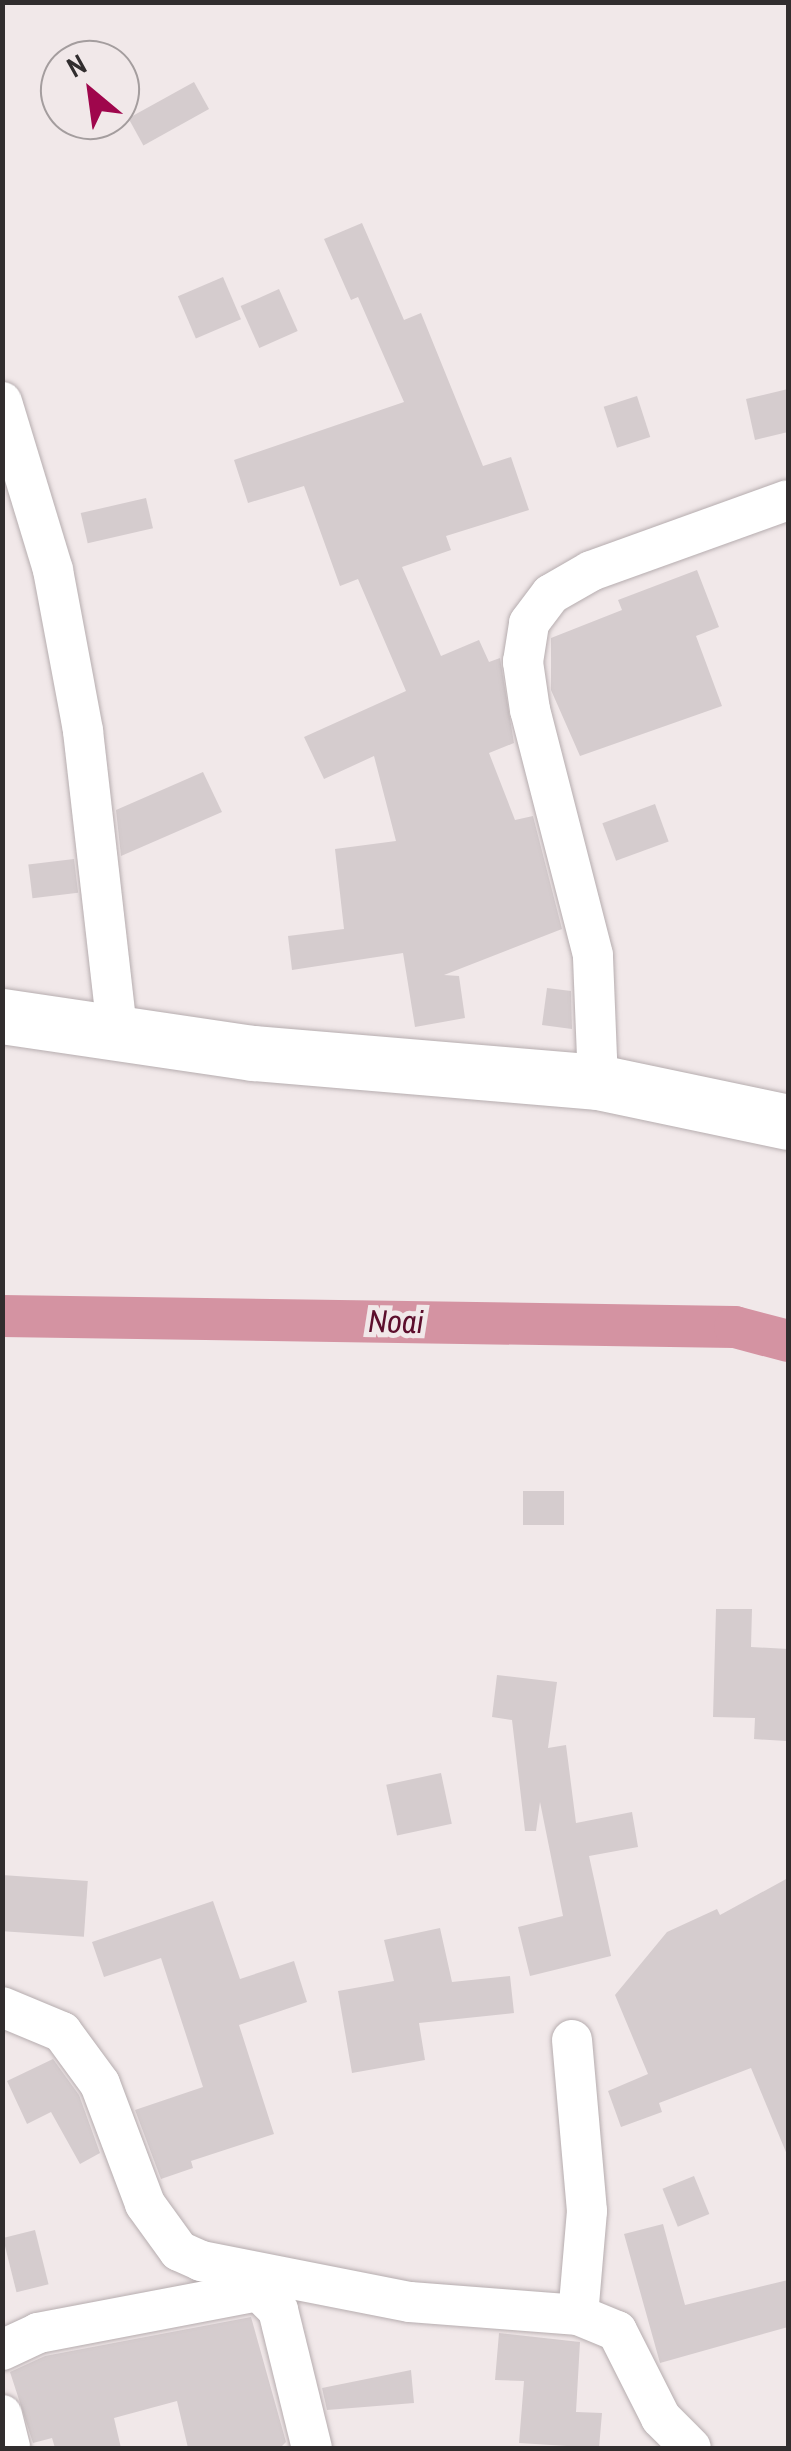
<!DOCTYPE html>
<html>
<head>
<meta charset="utf-8">
<style>
  body { margin:0 }
  #map { position:relative; width:791px; height:2451px; overflow:hidden; background:#f1e8e9; font-family:"Archivo Narrow",sans-serif }
  div>[style] { position:absolute }
  .canal>* { height:42px; margin:-21px; padding:0 21px; transform-origin:21px; border-radius:21px; background:#d493a2 }
  .building>* { inset:0; background:#d5ccce; transform-origin:0 0 }
  .roads { filter:drop-shadow(0 0 2px #b6adaf) drop-shadow(0 0 2px #b6adaf) }
  .street>* { height:40px; margin:-20px; padding:0 20px; transform-origin:20px; border-radius:20px; background:#fff }
  .secondary>* { height:55px; margin:-27.5px; padding:0 27.5px; transform-origin:27.5px; border-radius:27.5px; background:#fff }
  span { translate:-50% -50%; white-space:nowrap; text-align:center; line-height:1.15; -webkit-text-stroke:10px #f1e8e9; paint-order:stroke }
  .water-label { font-size:32px; color:#5c0e2c; font-style:italic }
  .frame { position:absolute; inset:0; border:5px solid #312d2e; pointer-events:none }
  .north { position:absolute; left:40px; top:40px; width:100px; height:100px; box-sizing:border-box; background:#f1e8e9; border:2px solid #a49d9e; border-radius:50%; rotate:331deg; font-size:28px; font-weight:700; line-height:40px; text-align:center; color:#312d2e }
  .north::after { content:''; display:block; margin:auto; width:35px; height:45px; background:#9f064c; clip-path:polygon(50% 0,100% 100%,50% 72%,0 100%) }
</style>
</head>
<body>
<div id="map">
  <div class="canal">
    <i style="left:2px;top:1316px;width:733px;rotate:0.86deg"></i>
    <i style="left:735px;top:1327px;width:55px;rotate:14.8deg"></i>
  </div>
  <div class="building">
    <i style="left:194px;top:82px;width:31px;height:75px;rotate:61deg"></i>
    <i style="clip-path:polygon(362px 223px,404px 320px,421px 313px,483px 466px,511px 457px,529px 510px,446px 536px,451px 550px,402px 567px,441px 656px,479px 640px,489px 662px,500px 658px,514px 743px,489px 753px,515px 820px,533px 816px,562px 929px,444px 975px,459px 976px,465px 1018px,415px 1027px,403px 953px,292px 970px,288px 936px,344px 929px,335px 849px,396px 841px,374px 756px,324px 779px,304px 737px,406px 691px,358px 579px,340px 586px,304px 486px,248px 503px,234px 460px,404px 402px,358px 297px,351px 300px,324px 239px)"></i>
    <i style="left:223px;top:277px;width:46px;height:49px;rotate:67deg"></i>
    <i style="left:279px;top:289px;width:46px;height:42px;rotate:66deg"></i>
    <i style="clip-path:polygon(788px 389px,788px 432px,755px 440px,746px 399px)"></i>
    <i style="left:637px;top:396px;width:43px;height:35px;rotate:72deg"></i>
    <i style="left:146px;top:498px;width:31px;height:67px;rotate:77deg"></i>
    <i style="clip-path:polygon(697px 570px,719px 627px,696px 636px,722px 706px,580px 756px,551px 690px,551px 638px,622px 610px,618px 600px)"></i>
    <i style="clip-path:polygon(203px 772px,222px 812px,121px 856px,116px 810px)"></i>
    <i style="left:655px;top:804px;width:40px;height:56px;rotate:70deg"></i>
    <i style="left:74px;top:859px;width:34px;height:46px;rotate:83deg"></i>
    <i style="clip-path:polygon(547px 988px,571px 991px,572px 1029px,542px 1025px)"></i>
    <i style="left:523px;top:1491px;width:41px;height:34px"></i>
    <i style="clip-path:polygon(716px 1609px,752px 1609px,751px 1647px,788px 1649px,786px 1741px,754px 1739px,755px 1718px,713px 1717px)"></i>
    <i style="clip-path:polygon(497px 1675px,557px 1682px,548px 1748px,566px 1745px,576px 1823px,632px 1812px,638px 1847px,589px 1856px,611px 1956px,530px 1976px,518px 1927px,563px 1916px,540px 1802px,536px 1831px,525px 1831px,512px 1720px,492px 1717px)"></i>
    <i style="left:441px;top:1773px;width:52px;height:56px;rotate:78deg"></i>
    <i style="left:2px;top:1875px;width:86px;height:56px;rotate:4deg"></i>
    <i style="clip-path:polygon(788px 1878px,788px 2157px,751px 2068px,659px 2103px,662px 2112px,621px 2127px,608px 2091px,648px 2074px,615px 1995px,667px 1932px,717px 1909px,720px 1915px)"></i>
    <i style="clip-path:polygon(213px 1901px,240px 1979px,294px 1961px,307px 2002px,239px 2025px,274px 2134px,191px 2161px,193px 2168px,161px 2179px,135px 2110px,203px 2087px,161px 1958px,104px 1977px,92px 1942px)"></i>
    <i style="clip-path:polygon(440px 1928px,452px 1982px,510px 1976px,514px 2013px,419px 2023px,425px 2060px,352px 2073px,338px 1991px,394px 1981px,384px 1940px)"></i>
    <i style="clip-path:polygon(53px 2059px,79px 2095px,100px 2153px,80px 2164px,51px 2112px,27px 2124px,7px 2081px)"></i>
    <i style="left:694px;top:2176px;width:41px;height:34px;rotate:68deg"></i>
    <i style="clip-path:polygon(663px 2224px,685px 2305px,788px 2280px,788px 2327px,660px 2363px,624px 2234px)"></i>
    <i style="left:35px;top:2230px;width:56px;height:33px;rotate:76deg"></i>
    <i style="clip-path:polygon(251px 2317px,286px 2442px,280px 2448px,188px 2448px,177px 2401px,114px 2418px,121px 2448px,55px 2448px,52px 2438px,33px 2443px,10px 2372px,45px 2356px)"></i>
    <i style="clip-path:polygon(499px 2333px,580px 2342px,576px 2412px,602px 2413px,599px 2448px,519px 2443px,524px 2381px,495px 2380px)"></i>
    <i style="clip-path:polygon(411px 2370px,414px 2403px,327px 2410px,322px 2388px)"></i>
  </div>
  <div class="roads">
    <div class="street">
      <i style="left:2px;top:402px;width:176px;rotate:73.1deg"></i>
      <i style="left:53px;top:570px;width:164px;rotate:79.4deg"></i>
      <i style="left:83px;top:731px;width:307px;rotate:83.5deg"></i>
      <i style="left:598px;top:1082px;width:127px;rotate:-92.3deg"></i>
      <i style="left:593px;top:955px;width:253px;rotate:-104.4deg"></i>
      <i style="left:530px;top:710px;width:49px;rotate:-98.3deg"></i>
      <i style="left:523px;top:662px;width:39px;rotate:-81deg"></i>
      <i style="left:529px;top:623px;width:36px;rotate:-53deg"></i>
      <i style="left:551px;top:594px;width:46px;rotate:-29.9deg"></i>
      <i style="left:591px;top:571px;width:209px;rotate:-19.8deg"></i>
      <i style="left:2px;top:2007px;width:65px;rotate:22.6deg"></i>
      <i style="left:62px;top:2032px;width:64px;rotate:53.8deg"></i>
      <i style="left:100px;top:2084px;width:128px;rotate:69.4deg"></i>
      <i style="left:145px;top:2204px;width:58px;rotate:54.1deg"></i>
      <i style="left:179px;top:2251px;width:24px;rotate:24deg"></i>
      <i style="left:201px;top:2261px;width:213px;rotate:11.1deg"></i>
      <i style="left:410px;top:2302px;width:169px;rotate:4.4deg"></i>
      <i style="left:578px;top:2315px;width:42px;rotate:22.3deg"></i>
      <i style="left:617px;top:2331px;width:97px;rotate:63.2deg"></i>
      <i style="left:661px;top:2418px;width:42px;rotate:45deg"></i>
      <i style="left:572px;top:2040px;width:172px;rotate:85deg"></i>
      <i style="left:587px;top:2211px;width:104px;rotate:94.9deg"></i>
      <i style="left:2px;top:2350px;width:40px;rotate:-25deg"></i>
      <i style="left:38px;top:2333px;width:225px;rotate:-10.8deg"></i>
      <i style="left:259px;top:2291px;width:27px;rotate:45deg"></i>
      <i style="left:278px;top:2310px;width:142px;rotate:76.2deg"></i>
      <i style="left:2px;top:2415px;width:34px;rotate:76deg"></i>
    </div>
    <div class="secondary">
      <i style="left:2px;top:1016px;width:254px;rotate:8.4deg"></i>
      <i style="left:253px;top:1053px;width:346px;rotate:4.8deg"></i>
      <i style="left:598px;top:1082px;width:194px;rotate:11.9deg"></i>
    </div>
  </div>
  <div class="water-label">
    <span style="left:396px;top:1322px;rotate:1deg">Noai</span>
  </div>
  <div class="frame"></div>
  <div class="north">N</div>
</div>
</body>
</html>
